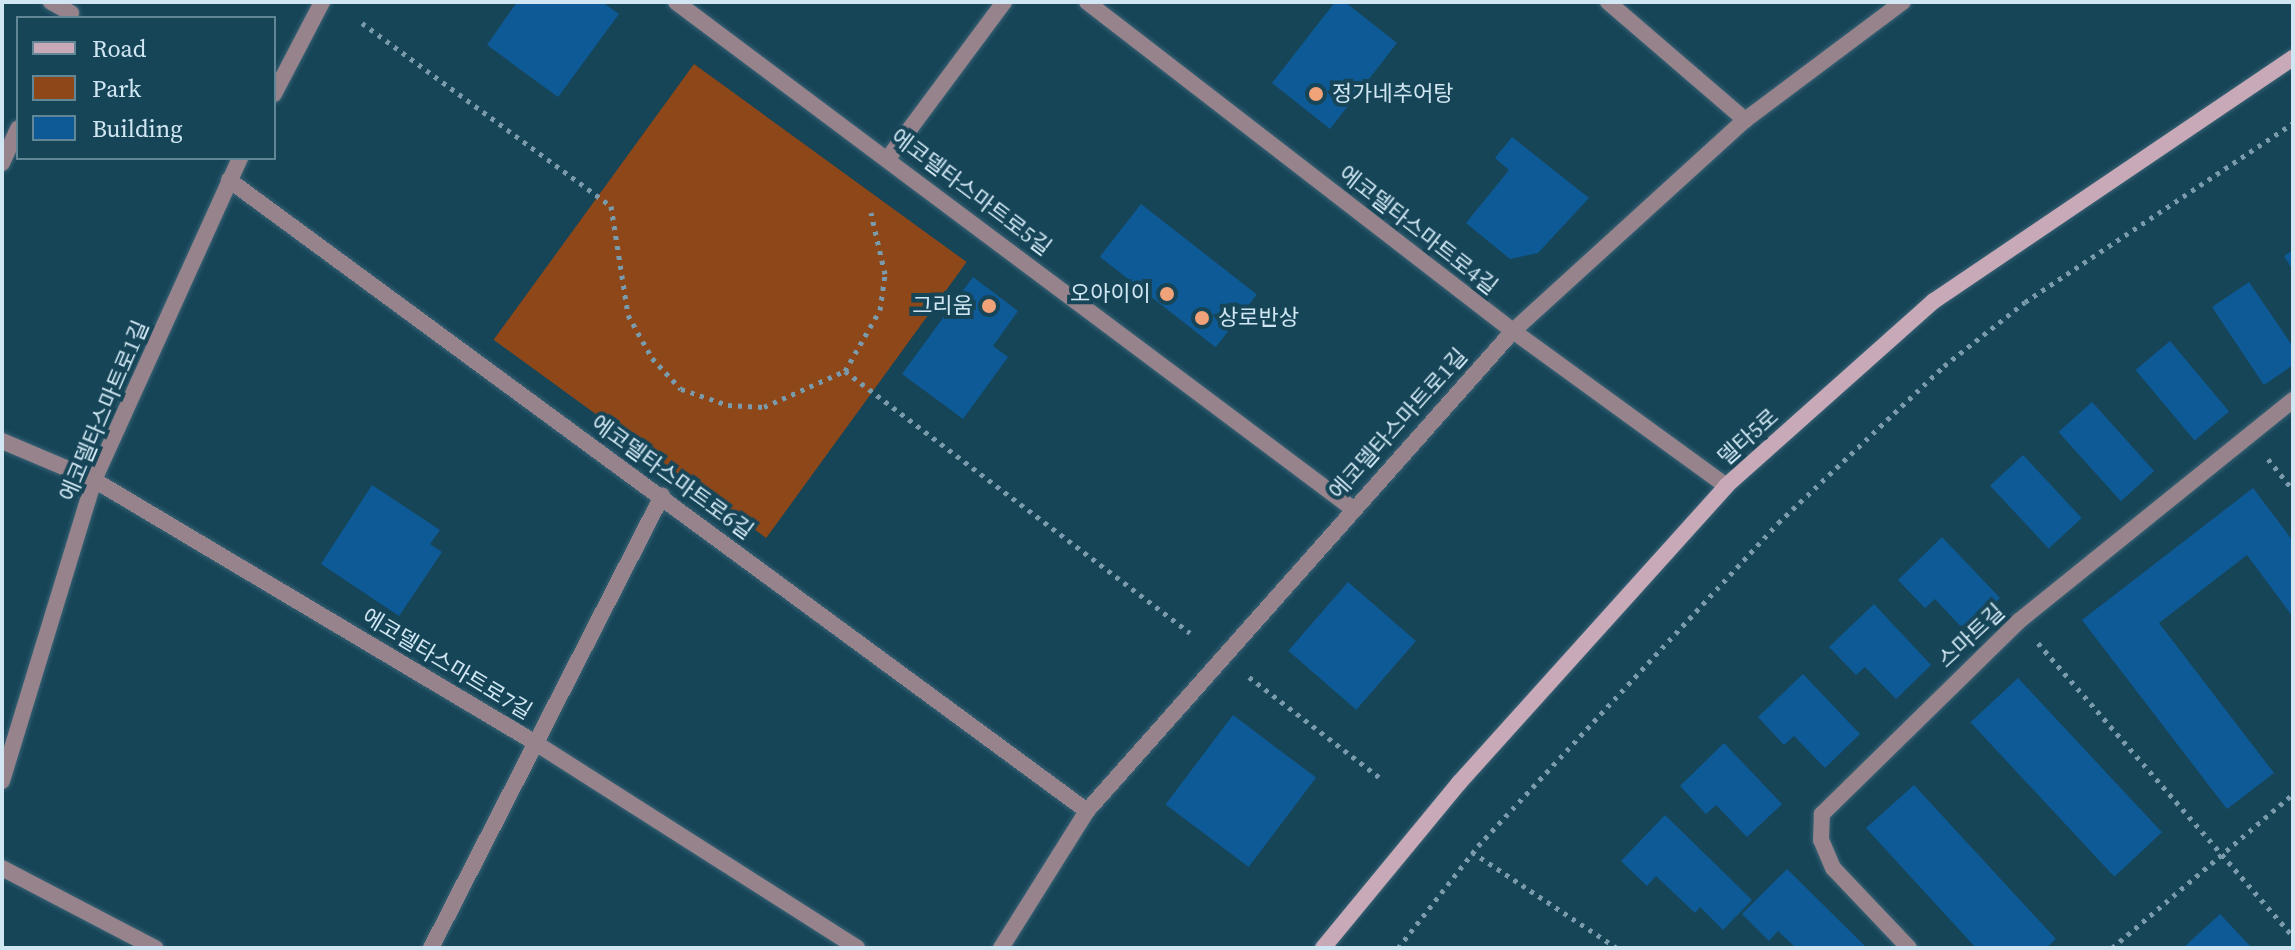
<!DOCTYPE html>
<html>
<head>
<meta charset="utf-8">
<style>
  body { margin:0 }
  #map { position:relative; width:2295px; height:950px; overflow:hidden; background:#174558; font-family:"Source Serif 4","Noto Sans KR",serif }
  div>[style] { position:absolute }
  .green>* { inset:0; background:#8d4719; transform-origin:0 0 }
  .building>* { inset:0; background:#0e5a96; transform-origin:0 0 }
  .path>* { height:5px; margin-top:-2.5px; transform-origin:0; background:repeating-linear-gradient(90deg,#7a9bab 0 4px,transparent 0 10px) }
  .roads { filter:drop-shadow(0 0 2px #386274) drop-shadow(0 0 2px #386274) }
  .lane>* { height:16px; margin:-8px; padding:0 8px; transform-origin:8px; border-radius:8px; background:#97838c }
  .street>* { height:16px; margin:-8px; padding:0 8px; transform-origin:8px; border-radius:8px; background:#97838c }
  .secondary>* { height:16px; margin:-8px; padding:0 8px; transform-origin:8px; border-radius:8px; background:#c8a9b7 }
  .dots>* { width:22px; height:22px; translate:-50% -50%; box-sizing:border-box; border:4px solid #174558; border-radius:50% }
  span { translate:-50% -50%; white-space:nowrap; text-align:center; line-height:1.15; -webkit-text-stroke:8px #174558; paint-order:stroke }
  .poi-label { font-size:22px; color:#d0e7f3 }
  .left { translate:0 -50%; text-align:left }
  .right { translate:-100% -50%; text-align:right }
  .street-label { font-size:22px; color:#d0e7f3 }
  .frame { position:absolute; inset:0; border:4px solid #d0e7f3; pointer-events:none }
  .legend { position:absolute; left:16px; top:16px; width:260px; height:144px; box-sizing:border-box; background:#174558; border:2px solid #618696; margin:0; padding:10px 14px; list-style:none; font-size:24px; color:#d0e7f3 }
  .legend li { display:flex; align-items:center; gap:16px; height:40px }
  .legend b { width:40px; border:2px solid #618696 }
</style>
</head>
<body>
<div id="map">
  <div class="green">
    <i style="left:694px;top:64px;width:337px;height:341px;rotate:36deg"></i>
  </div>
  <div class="building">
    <i style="clip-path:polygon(517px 2px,602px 2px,619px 14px,558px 97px,487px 45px)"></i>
    <i style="clip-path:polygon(1335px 2px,1345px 2px,1397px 43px,1330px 129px,1272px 83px)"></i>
    <i style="clip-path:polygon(1512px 137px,1589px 198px,1538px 253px,1510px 259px,1466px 223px,1509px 170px,1495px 158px)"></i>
    <i style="left:1141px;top:204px;width:147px;height:67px;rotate:38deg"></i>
    <i style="clip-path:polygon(2293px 250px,2293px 270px,2284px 256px)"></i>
    <i style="clip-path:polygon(973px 277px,1018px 311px,993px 346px,1008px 357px,963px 419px,902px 374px)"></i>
    <i style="clip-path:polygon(2249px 282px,2293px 347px,2293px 365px,2264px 385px,2212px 307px)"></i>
    <i style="left:2170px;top:341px;width:92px;height:45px;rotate:50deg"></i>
    <i style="left:2092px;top:402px;width:93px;height:45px;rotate:48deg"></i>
    <i style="left:2023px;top:455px;width:86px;height:45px;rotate:47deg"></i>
    <i style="clip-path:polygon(372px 485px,440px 530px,430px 544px,442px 552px,399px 616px,321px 564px)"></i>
    <i style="clip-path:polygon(2253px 488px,2293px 541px,2293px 617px,2247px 555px,2159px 623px,2274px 773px,2227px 809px,2082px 620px)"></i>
    <i style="clip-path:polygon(1942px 537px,2000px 598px,1965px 631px,1935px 599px,1925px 608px,1898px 580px)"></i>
    <i style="left:1348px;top:582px;width:90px;height:91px;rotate:41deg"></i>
    <i style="clip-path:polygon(1874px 604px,1931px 665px,1896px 699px,1865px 667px,1856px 675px,1829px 647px)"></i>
    <i style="clip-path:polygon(1803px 674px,1860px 734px,1825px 768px,1794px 736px,1784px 745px,1758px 717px)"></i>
    <i style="left:2018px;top:678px;width:211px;height:65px;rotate:47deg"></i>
    <i style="left:1233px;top:715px;width:104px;height:112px;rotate:37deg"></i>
    <i style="clip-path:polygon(1724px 743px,1782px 804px,1747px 837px,1716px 805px,1706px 814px,1680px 786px)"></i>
    <i style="clip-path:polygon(1914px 785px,2056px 939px,2046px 948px,1976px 948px,1866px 828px)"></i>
    <i style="clip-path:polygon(1665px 815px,1752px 900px,1723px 930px,1700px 907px,1695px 913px,1656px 876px,1647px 886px,1621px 861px)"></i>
    <i style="clip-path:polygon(1787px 869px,1867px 948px,1796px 948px,1778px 931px,1769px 941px,1742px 914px)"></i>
    <i style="clip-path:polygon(2220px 914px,2252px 948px,2183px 948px)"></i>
  </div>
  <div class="path">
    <i style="left:362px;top:23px;width:309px;rotate:36.3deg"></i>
    <i style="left:611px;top:206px;width:110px;rotate:81.1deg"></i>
    <i style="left:628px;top:315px;width:49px;rotate:60.8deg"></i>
    <i style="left:652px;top:358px;width:42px;rotate:46.9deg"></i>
    <i style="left:681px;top:389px;width:50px;rotate:18.8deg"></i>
    <i style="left:728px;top:405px;width:36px;rotate:3deg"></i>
    <i style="left:764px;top:407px;width:89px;rotate:-24deg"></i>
    <i style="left:845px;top:371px;width:70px;rotate:-60.2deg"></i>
    <i style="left:880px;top:310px;width:36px;rotate:-82deg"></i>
    <i style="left:885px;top:274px;width:63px;rotate:-102.9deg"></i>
    <i style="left:845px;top:371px;width:433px;rotate:37.2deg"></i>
    <i style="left:2268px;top:459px;width:40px;rotate:51deg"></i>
    <i style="left:2038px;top:643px;width:388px;rotate:49deg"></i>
    <i style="left:1249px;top:677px;width:164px;rotate:37.6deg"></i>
    <i style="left:1472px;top:852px;width:174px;rotate:33.5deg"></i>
    <i style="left:1398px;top:948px;width:130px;rotate:-51.9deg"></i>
    <i style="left:1478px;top:846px;width:441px;rotate:-47.1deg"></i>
    <i style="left:1778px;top:523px;width:228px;rotate:-43.4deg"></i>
    <i style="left:1944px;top:366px;width:103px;rotate:-38.3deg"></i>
    <i style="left:2025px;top:302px;width:322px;rotate:-33.7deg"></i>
    <i style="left:2112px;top:948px;width:238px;rotate:-40.4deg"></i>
  </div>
  <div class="roads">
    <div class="lane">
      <i style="left:1909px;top:948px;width:110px;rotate:-133.5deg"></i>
      <i style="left:1833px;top:868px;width:30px;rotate:-113deg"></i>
      <i style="left:1821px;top:840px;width:26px;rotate:-88deg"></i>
      <i style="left:1822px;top:814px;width:276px;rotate:-44.4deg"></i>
      <i style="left:2019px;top:621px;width:352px;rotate:-38.9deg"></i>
    </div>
    <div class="street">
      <i style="left:51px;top:2px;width:23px;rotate:29deg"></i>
      <i style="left:676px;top:2px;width:844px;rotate:36.82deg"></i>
      <i style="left:1087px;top:2px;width:538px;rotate:37.68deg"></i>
      <i style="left:1513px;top:331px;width:263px;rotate:36deg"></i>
      <i style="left:1608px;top:2px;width:181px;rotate:40.7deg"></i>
      <i style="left:274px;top:94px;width:104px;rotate:-62.4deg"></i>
      <i style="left:889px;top:157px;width:193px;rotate:-53.4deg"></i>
      <i style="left:2px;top:163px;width:38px;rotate:-65deg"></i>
      <i style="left:229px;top:180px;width:1065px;rotate:36.33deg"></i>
      <i style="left:2px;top:441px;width:100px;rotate:23deg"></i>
      <i style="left:94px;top:480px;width:512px;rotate:30.77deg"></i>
      <i style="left:534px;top:742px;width:383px;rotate:32.5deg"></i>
      <i style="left:2px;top:781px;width:315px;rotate:-73deg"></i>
      <i style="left:94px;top:480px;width:354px;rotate:-65.6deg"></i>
      <i style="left:2px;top:868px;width:173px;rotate:27.6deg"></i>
      <i style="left:431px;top:948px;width:508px;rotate:-62.93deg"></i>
      <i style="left:1001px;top:948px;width:162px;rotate:-57.9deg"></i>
      <i style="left:1087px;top:811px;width:642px;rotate:-48.41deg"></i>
      <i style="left:1513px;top:331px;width:314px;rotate:-42.3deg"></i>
      <i style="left:1745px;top:120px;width:197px;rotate:-36.8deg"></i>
    </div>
    <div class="secondary">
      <i style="left:1323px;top:948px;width:214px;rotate:-50.5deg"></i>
      <i style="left:1459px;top:783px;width:399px;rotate:-48deg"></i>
      <i style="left:1726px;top:486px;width:278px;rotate:-41.7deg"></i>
      <i style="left:1934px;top:301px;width:434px;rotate:-34.1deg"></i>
    </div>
  </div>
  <div class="dots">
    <i style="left:1316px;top:94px;background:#f0a278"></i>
    <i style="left:1167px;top:294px;background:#f0a278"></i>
    <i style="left:989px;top:306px;background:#f0a278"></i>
    <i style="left:1202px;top:318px;background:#f0a278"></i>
  </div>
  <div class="poi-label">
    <span class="left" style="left:1332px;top:94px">정가네추어탕</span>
    <span class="right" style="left:1151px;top:294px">오아이이</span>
    <span class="right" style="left:973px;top:306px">그리움</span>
    <span class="left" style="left:1218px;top:318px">상로반상</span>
  </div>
  <div class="street-label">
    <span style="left:971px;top:192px;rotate:37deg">에코델타스마트로5길</span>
    <span style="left:1418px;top:230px;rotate:38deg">에코델타스마트로4길</span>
    <span style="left:104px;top:411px;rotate:-67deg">에코델타스마트로1길</span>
    <span style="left:1398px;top:424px;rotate:-48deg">에코델타스마트로1길</span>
    <span style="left:1748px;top:437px;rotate:-42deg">델타5로</span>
    <span style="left:672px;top:477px;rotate:36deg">에코델타스마트로6길</span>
    <span style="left:1971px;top:636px;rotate:-43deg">스마트길</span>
    <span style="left:447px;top:664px;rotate:31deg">에코델타스마트로7길</span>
  </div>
  <div class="frame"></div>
  <ul class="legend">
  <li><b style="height:10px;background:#c8a9b7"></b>Road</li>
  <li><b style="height:22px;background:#8d4719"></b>Park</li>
  <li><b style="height:22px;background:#0e5a96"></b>Building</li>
  </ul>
</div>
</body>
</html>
